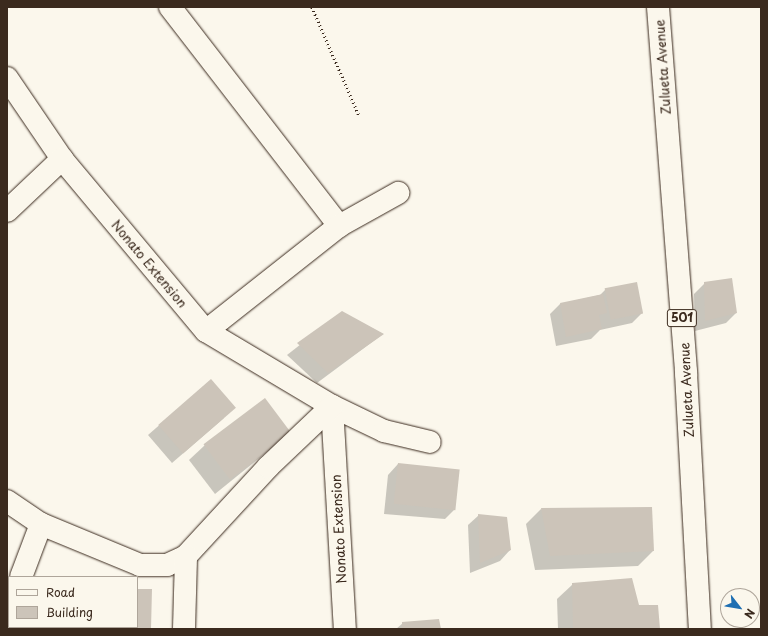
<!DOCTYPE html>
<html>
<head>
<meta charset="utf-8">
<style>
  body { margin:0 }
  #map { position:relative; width:768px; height:636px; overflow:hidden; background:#fbf7ec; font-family:"Playpen Sans",sans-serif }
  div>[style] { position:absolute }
  .shadow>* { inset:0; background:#0003 }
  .building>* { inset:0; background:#ccc4b9; transform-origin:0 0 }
  .path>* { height:2.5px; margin-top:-1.25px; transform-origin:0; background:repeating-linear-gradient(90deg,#3b2a1e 0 1px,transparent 0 4px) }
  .roads { filter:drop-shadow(0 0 1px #3b2a1e) drop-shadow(0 0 1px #3b2a1e) }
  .minor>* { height:22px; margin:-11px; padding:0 11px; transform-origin:11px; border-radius:11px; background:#fbf7ec }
  .major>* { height:22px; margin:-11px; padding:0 11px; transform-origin:11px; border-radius:11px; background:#fbf7ec }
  span { translate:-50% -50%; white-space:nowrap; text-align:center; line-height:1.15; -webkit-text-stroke:3px #fbf7ec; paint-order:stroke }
  .shield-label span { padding:1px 3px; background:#fbf7ec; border:1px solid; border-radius:3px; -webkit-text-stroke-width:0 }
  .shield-label { font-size:12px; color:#3b2a1e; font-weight:700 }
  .street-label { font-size:13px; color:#3b2a1e }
  .frame { position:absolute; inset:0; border:8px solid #3b2a1e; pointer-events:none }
  .legend { position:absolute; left:8px; top:576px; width:130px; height:52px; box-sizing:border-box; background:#fbf7ec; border:1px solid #aea59a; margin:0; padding:5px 7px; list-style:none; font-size:12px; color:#3b2a1e }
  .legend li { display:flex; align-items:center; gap:8px; height:20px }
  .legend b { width:20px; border:1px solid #aea59a }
  .north { position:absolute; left:720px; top:588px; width:40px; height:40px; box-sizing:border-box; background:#fbf7ec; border:1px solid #aea59a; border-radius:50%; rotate:121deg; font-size:11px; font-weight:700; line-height:16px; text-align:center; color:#3b2a1e }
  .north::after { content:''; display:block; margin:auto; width:14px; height:18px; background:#1f6fb2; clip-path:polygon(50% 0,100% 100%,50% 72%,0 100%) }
</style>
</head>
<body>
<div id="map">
  <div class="shadow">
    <i style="clip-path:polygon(705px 283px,736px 313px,726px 323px,695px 331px,694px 294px)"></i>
    <i style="clip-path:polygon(605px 290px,642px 313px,632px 323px,600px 330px,591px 339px,556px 346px,550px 314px,560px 304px,600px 295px)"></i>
    <i style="clip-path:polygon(342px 312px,383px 334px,317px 383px,287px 355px)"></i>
    <i style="clip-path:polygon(211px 380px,224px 418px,172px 463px,148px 435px)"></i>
    <i style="clip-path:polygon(290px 433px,215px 494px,189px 460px,205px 445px)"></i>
    <i style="clip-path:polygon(398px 464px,455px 509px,445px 519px,384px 514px,388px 475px)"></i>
    <i style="clip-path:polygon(541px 509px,653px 551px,638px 566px,535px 570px,526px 524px)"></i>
    <i style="clip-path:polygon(479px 515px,510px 550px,500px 561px,470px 573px,468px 525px)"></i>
    <i style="clip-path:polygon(573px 584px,638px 606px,659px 629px,558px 629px,557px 599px)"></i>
    <i style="clip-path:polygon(137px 590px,150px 629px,98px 629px,137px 627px)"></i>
    <i style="clip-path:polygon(403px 623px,440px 629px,396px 629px)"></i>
  </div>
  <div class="building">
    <i style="clip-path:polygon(732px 278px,737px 313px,705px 321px,704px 282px)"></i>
    <i style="left:637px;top:282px;width:32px;height:33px;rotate:79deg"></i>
    <i style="clip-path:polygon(603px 294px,607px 313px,599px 315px,602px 329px,566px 337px,560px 303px)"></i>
    <i style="clip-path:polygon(342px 311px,384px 334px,328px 373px,297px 343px)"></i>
    <i style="left:211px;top:379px;width:38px;height:70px;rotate:49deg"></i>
    <i style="left:265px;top:398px;width:44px;height:77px;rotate:53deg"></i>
    <i style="left:398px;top:463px;width:62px;height:41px;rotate:6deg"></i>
    <i style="clip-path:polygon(652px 507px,654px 551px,550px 556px,541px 508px)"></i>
    <i style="clip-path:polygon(478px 514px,507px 517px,511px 550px,480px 563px)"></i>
    <i style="clip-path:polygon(632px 578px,639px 605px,658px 605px,660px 629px,573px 629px,572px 583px)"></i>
    <i style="clip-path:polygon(137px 589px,152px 589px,151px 629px,108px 629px,137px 627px)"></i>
    <i style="clip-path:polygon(439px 619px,441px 629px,402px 629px,402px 622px)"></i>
  </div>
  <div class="path">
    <i style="left:312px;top:7px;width:118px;rotate:66.5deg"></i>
  </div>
  <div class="roads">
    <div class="minor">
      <i style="left:170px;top:7px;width:277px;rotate:52.3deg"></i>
      <i style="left:7px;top:78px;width:98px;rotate:55.8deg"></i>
      <i style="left:62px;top:159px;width:224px;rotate:50.1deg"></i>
      <i style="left:206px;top:331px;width:147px;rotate:30.8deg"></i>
      <i style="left:332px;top:406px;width:58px;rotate:25.7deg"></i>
      <i style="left:384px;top:431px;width:47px;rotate:13.4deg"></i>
      <i style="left:7px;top:211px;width:76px;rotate:-43.4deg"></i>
      <i style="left:206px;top:331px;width:169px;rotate:-38.3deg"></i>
      <i style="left:339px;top:226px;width:68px;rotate:-29.2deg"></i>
      <i style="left:332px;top:406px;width:223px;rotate:86.7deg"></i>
      <i style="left:7px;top:501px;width:41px;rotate:34.1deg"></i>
      <i style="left:41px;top:524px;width:107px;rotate:22.5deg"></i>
      <i style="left:140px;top:565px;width:27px"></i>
      <i style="left:167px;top:565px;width:21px;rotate:-25deg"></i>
      <i style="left:186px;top:556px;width:121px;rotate:-47.3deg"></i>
      <i style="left:268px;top:467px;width:88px;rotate:-43.6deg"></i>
      <i style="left:21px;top:577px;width:57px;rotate:-69.3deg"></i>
      <i style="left:13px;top:629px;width:2px;rotate:-90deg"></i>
      <i style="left:184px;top:629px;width:73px;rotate:-88.4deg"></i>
    </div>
    <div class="major">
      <i style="left:658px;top:7px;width:367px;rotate:85.6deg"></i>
      <i style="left:686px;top:373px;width:256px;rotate:86.9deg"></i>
    </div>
  </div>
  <div class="shield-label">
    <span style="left:682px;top:318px">501</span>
  </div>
  <div class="street-label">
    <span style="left:663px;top:67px;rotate:-94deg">Zulueta Avenue</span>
    <span style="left:149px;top:264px;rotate:50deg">Nonato Extension</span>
    <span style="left:687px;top:390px;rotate:-93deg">Zulueta Avenue</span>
    <span style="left:339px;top:529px;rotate:-93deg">Nonato Extension</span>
  </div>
  <div class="frame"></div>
  <ul class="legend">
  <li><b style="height:5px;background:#fbf7ec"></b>Road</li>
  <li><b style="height:11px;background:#ccc4b9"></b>Building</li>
  </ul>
  <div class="north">N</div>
</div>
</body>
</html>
